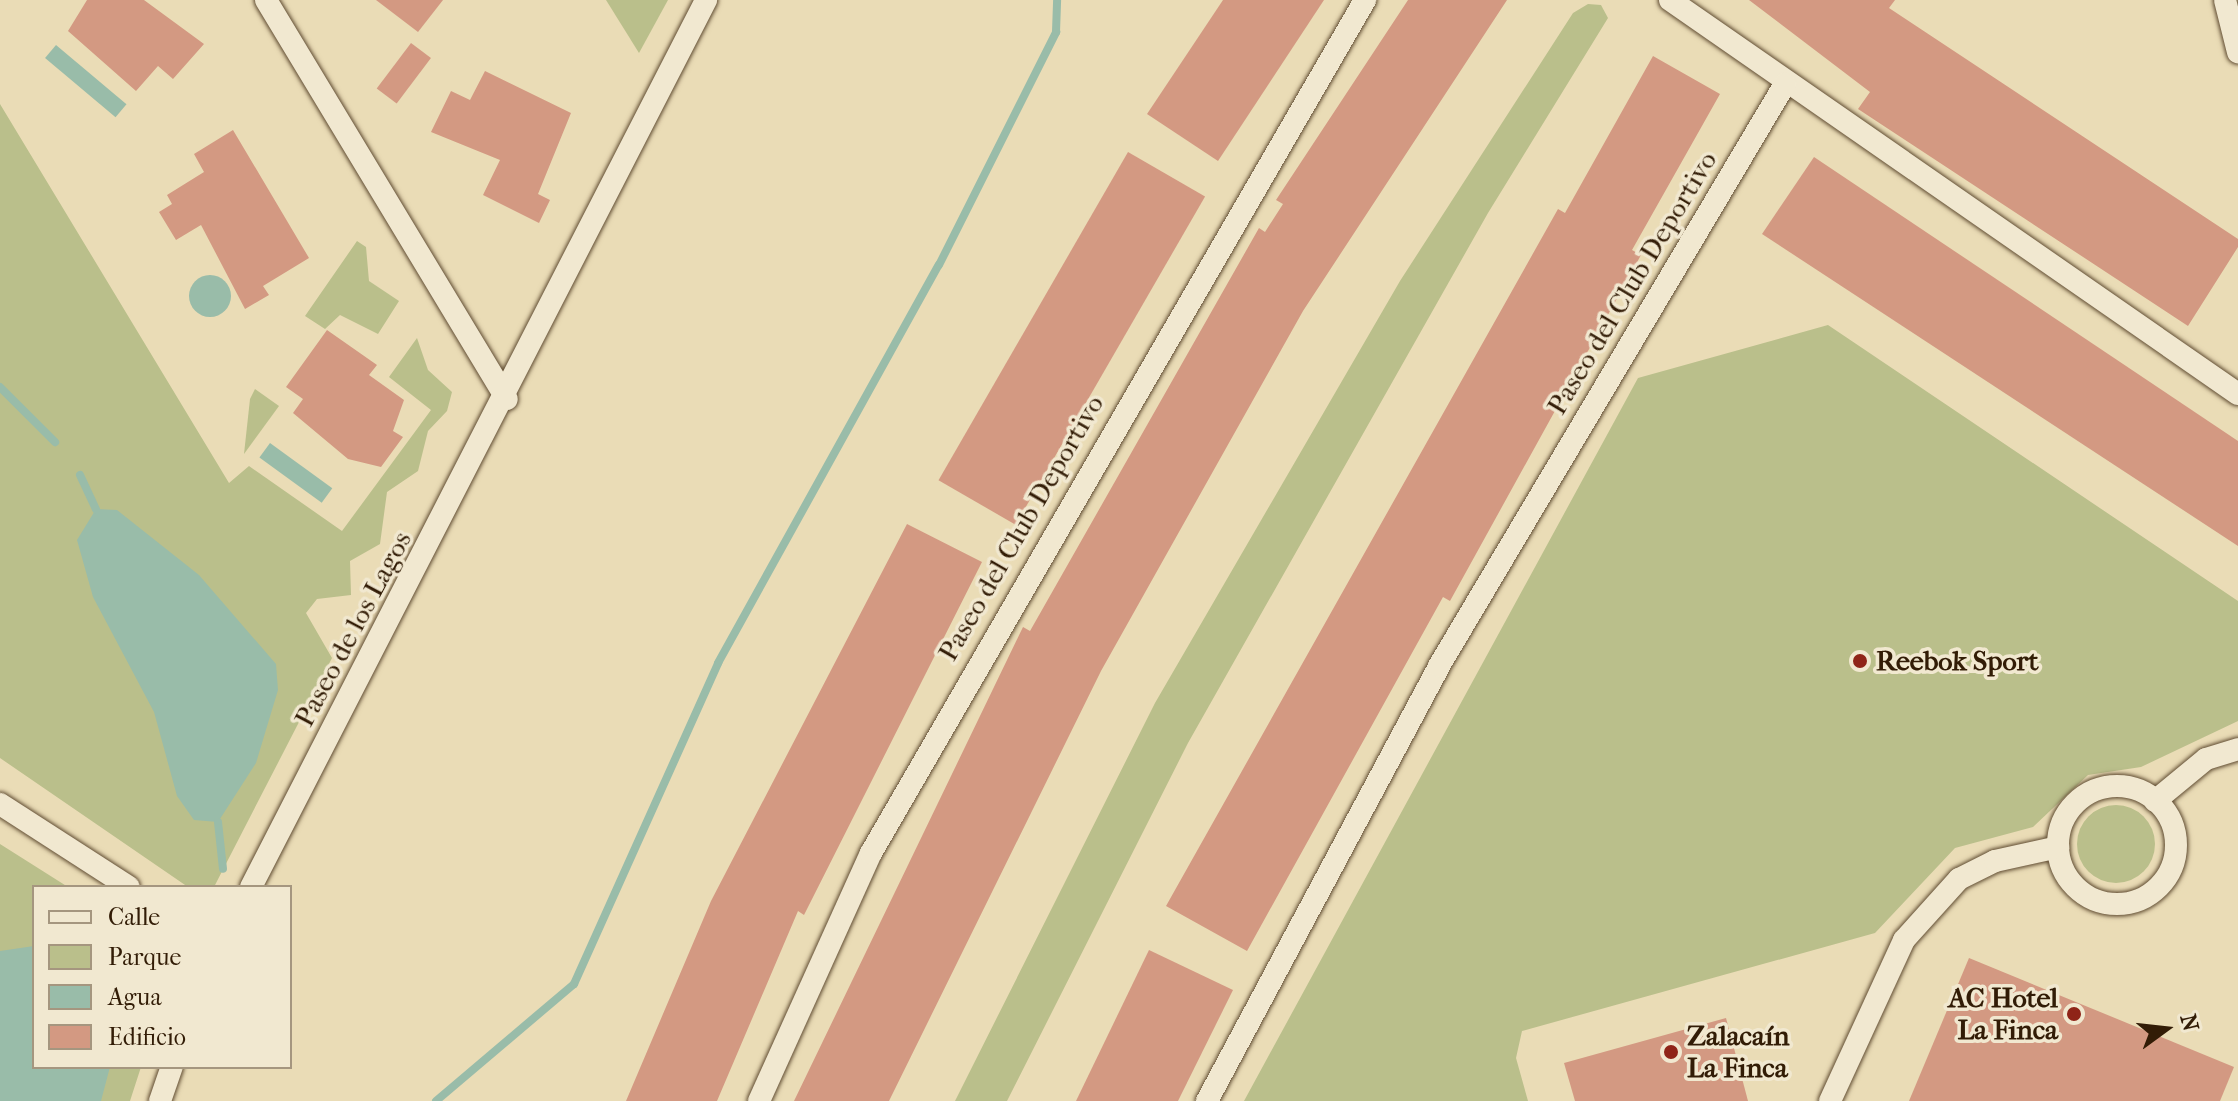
<!DOCTYPE html>
<html>
<head>
<meta charset="utf-8">
<style>
  body { margin:0 }
  #map { position:relative; width:2238px; height:1101px; overflow:hidden; background:#eadcb6; font-family:"IM FELL French Canon",serif }
  div>[style] { position:absolute }
  .green>* { inset:0; background:#babf8b }
  .round { border-radius:50% }
  .water>* { inset:0; background:#99bca9; transform-origin:0 0 }
  .stream>* { height:8px; margin:-4px; padding:0 4px; transform-origin:4px; border-radius:4px; background:#99bca9 }
  .building>* { inset:0; background:#d39982; transform-origin:0 0 }
  .roads { filter:drop-shadow(0 0 2px #604c32) drop-shadow(0 0 2px #604c32) }
  .minor>* { height:22px; margin:-11px; padding:0 11px; transform-origin:11px; border-radius:11px; background:#f1e8d0 }
  .minor>.ring { margin:-11px; padding:0; box-sizing:content-box; background:none; border:22px solid #f1e8d0; border-radius:50% }
  .dots>* { width:22px; height:22px; translate:-50% -50%; box-sizing:border-box; border:4px solid #f1e8d0; border-radius:50% }
  span { translate:-50% -50%; white-space:nowrap; text-align:center; line-height:1.15; -webkit-text-stroke:7px #f1e8d0; paint-order:stroke }
  .street-label { font-size:28px; color:#321c06 }
  .poi-label { font-size:28px; color:#321c06; font-weight:700 }
  .left { translate:0 -50%; text-align:left }
  .right { translate:-100% -50%; text-align:right }
  .legend { position:absolute; left:32px; top:885px; width:260px; height:184px; box-sizing:border-box; background:#f1e8d0; border:2px solid #a5967f; margin:0; padding:10px 14px; list-style:none; font-size:24px; color:#321c06 }
  .legend li { display:flex; align-items:center; gap:16px; height:40px }
  .legend b { width:40px; border:2px solid #a5967f }
  .north { position:absolute; left:2126px; top:989px; width:80px; height:80px; -webkit-text-stroke:6px #f1e8d0; paint-order:stroke; rotate:75deg; font-size:22px; font-weight:700; line-height:32px; text-align:center; color:#321c06 }
  .north::after { content:''; display:block; margin:auto; width:28px; height:36px; background:#321c06; clip-path:polygon(50% 0,100% 100%,50% 72%,0 100%) }
</style>
</head>
<body>
<div id="map">
  <div class="green">
    <i style="clip-path:polygon(606px 0,668px 0,639px 53px)"></i>
    <i style="clip-path:polygon(1588px 4px,1601px 5px,1608px 18px,1488px 213px,1188px 743px,1007px 1101px,955px 1101px,1155px 703px,1400px 281px,1573px 13px)"></i>
    <i style="clip-path:polygon(0 104px,229px 483px,249px 466px,342px 531px,431px 410px,389px 377px,417px 338px,428px 370px,452px 392px,447px 411px,428px 431px,418px 471px,387px 492px,380px 544px,350px 561px,351px 595px,317px 599px,306px 613px,332px 658px,214px 887px,188px 887px,0 758px)"></i>
    <i style="clip-path:polygon(357px 241px,366px 247px,369px 281px,399px 301px,378px 334px,340px 315px,325px 329px,305px 316px)"></i>
    <i style="clip-path:polygon(1828px 325px,2238px 601px,2238px 721px,2141px 767px,2088px 775px,2033px 827px,1955px 848px,1875px 933px,1522px 1031px,1516px 1058px,1528px 1101px,1244px 1101px,1638px 378px)"></i>
    <i style="clip-path:polygon(255px 389px,279px 406px,244px 454px,250px 399px)"></i>
    <i class="round" style="left:2077px;top:805px;width:78px;height:78px"></i>
    <i style="clip-path:polygon(0 844px,68px 887px,34px 887px,34px 1067px,141px 1067px,130px 1101px,0 1101px)"></i>
  </div>
  <div class="water">
    <i style="left:56px;top:45px;width:92px;height:17px;rotate:40deg"></i>
    <i class="round" style="left:189px;top:275px;width:42px;height:42px"></i>
    <i style="left:270px;top:443px;width:77px;height:18px;rotate:36deg"></i>
    <i style="clip-path:polygon(96px 509px,117px 510px,199px 575px,276px 664px,278px 690px,256px 763px,218px 822px,194px 820px,177px 796px,154px 712px,93px 597px,77px 540px)"></i>
    <i style="clip-path:polygon(34px 946px,34px 1067px,110px 1067px,101px 1101px,0 1101px,0 951px)"></i>
  </div>
  <div class="stream">
    <i style="left:0;top:387px;width:78px;rotate:45deg"></i>
    <i style="left:80px;top:475px;width:38px;rotate:65deg"></i>
    <i style="left:218px;top:822px;width:47px;rotate:83.9deg"></i>
    <i style="left:436px;top:1101px;width:181px;rotate:-40.3deg"></i>
    <i style="left:574px;top:984px;width:352px;rotate:-65.8deg"></i>
    <i style="left:718px;top:663px;width:455px;rotate:-61deg"></i>
    <i style="left:939px;top:265px;width:261px;rotate:-63.3deg"></i>
    <i style="left:1056px;top:32px;width:32px;rotate:-88deg"></i>
  </div>
  <div class="building">
    <i style="clip-path:polygon(87px 0,144px 0,204px 44px,173px 79px,158px 66px,136px 91px,68px 31px)"></i>
    <i style="clip-path:polygon(376px 0,443px 0,418px 32px)"></i>
    <i style="clip-path:polygon(1223px 0,1324px 0,1218px 161px,1147px 114px)"></i>
    <i style="clip-path:polygon(1408px 0,1507px 0,1303px 311px,1101px 671px,889px 1101px,794px 1101px,1023px 627px,1030px 631px,1259px 228px,1265px 232px,1283px 204px,1276px 200px)"></i>
    <i style="clip-path:polygon(1749px 0,1895px 0,1889px 8px,2238px 239px,2238px 247px,2188px 326px,1858px 109px,1870px 92px)"></i>
    <i style="left:411px;top:43px;width:25px;height:57px;rotate:37deg"></i>
    <i style="clip-path:polygon(1653px 56px,1720px 94px,1632px 250px,1641px 255px,1450px 601px,1443px 597px,1247px 951px,1166px 906px,1558px 209px,1565px 213px)"></i>
    <i style="clip-path:polygon(485px 71px,571px 113px,538px 194px,550px 200px,539px 223px,483px 195px,500px 160px,431px 132px,451px 91px,470px 100px)"></i>
    <i style="clip-path:polygon(233px 130px,309px 258px,263px 286px,269px 295px,245px 309px,201px 225px,176px 240px,159px 212px,172px 204px,167px 195px,204px 172px,194px 154px)"></i>
    <i style="left:1128px;top:152px;width:89px;height:379px;rotate:30deg"></i>
    <i style="clip-path:polygon(1814px 157px,2238px 441px,2238px 546px,1762px 234px)"></i>
    <i style="clip-path:polygon(327px 330px,377px 365px,369px 375px,404px 400px,393px 431px,403px 437px,381px 467px,348px 459px,293px 413px,303px 399px,286px 387px)"></i>
    <i style="clip-path:polygon(907px 524px,982px 562px,804px 915px,798px 911px,717px 1101px,626px 1101px,711px 901px)"></i>
    <i style="clip-path:polygon(1149px 950px,1233px 990px,1178px 1101px,1076px 1101px)"></i>
    <i style="clip-path:polygon(1969px 958px,2234px 1067px,2220px 1101px,1909px 1101px)"></i>
    <i style="clip-path:polygon(1726px 1018px,1748px 1101px,1575px 1101px,1564px 1063px)"></i>
  </div>
  <div class="roads">
    <div class="minor">
      <i style="left:266px;top:0;width:466px;rotate:58.9deg"></i>
      <i style="left:1670px;top:0;width:691px;rotate:34.75deg"></i>
      <i style="left:2225px;top:0;width:54px;rotate:76deg"></i>
      <i class="ring" style="left:2058px;top:786px;width:96px;height:96px"></i>
      <i style="left:2155px;top:801px;width:66px;rotate:-39.5deg"></i>
      <i style="left:2206px;top:759px;width:34px;rotate:-17deg"></i>
      <i style="left:0;top:804px;width:153px;rotate:32.8deg"></i>
      <i style="left:251px;top:887px;width:997px;rotate:-62.84deg"></i>
      <i style="left:160px;top:1101px;width:36px;rotate:-71deg"></i>
      <i style="left:759px;top:1101px;width:272px;rotate:-65.7deg"></i>
      <i style="left:871px;top:853px;width:986px;rotate:-59.92deg"></i>
      <i style="left:1207px;top:1101px;width:493px;rotate:-61.9deg"></i>
      <i style="left:1439px;top:666px;width:677px;rotate:-59.27deg"></i>
      <i style="left:1830px;top:1101px;width:177px;rotate:-65.3deg"></i>
      <i style="left:1904px;top:940px;width:82px;rotate:-48deg"></i>
      <i style="left:1959px;top:879px;width:40px;rotate:-26.6deg"></i>
      <i style="left:1995px;top:861px;width:65px;rotate:-12.5deg"></i>
    </div>
  </div>
  <div class="dots">
    <i style="left:1860px;top:661px;background:#8f2418"></i>
    <i style="left:2074px;top:1014px;background:#8f2418"></i>
    <i style="left:1671px;top:1052px;background:#8f2418"></i>
  </div>
  <div class="street-label">
    <span style="left:1632px;top:283px;rotate:-59deg">Paseo del Club Deportivo</span>
    <span style="left:1021px;top:528px;rotate:-60deg">Paseo del Club Deportivo</span>
    <span style="left:353px;top:629px;rotate:-62deg">Paseo de los Lagos</span>
  </div>
  <div class="poi-label">
    <span class="left" style="left:1876px;top:661px">Reebok Sport</span>
    <span class="right" style="left:2058px;top:1014px">AC Hotel<br>La Finca</span>
    <span class="left" style="left:1687px;top:1052px">Zalacaín<br>La Finca</span>
  </div>
  <ul class="legend">
  <li><b style="height:10px;background:#f1e8d0"></b>Calle</li>
  <li><b style="height:22px;background:#babf8b"></b>Parque</li>
  <li><b style="height:22px;background:#99bca9"></b>Agua</li>
  <li><b style="height:22px;background:#d39982"></b>Edificio</li>
  </ul>
  <div class="north">N</div>
</div>
</body>
</html>
